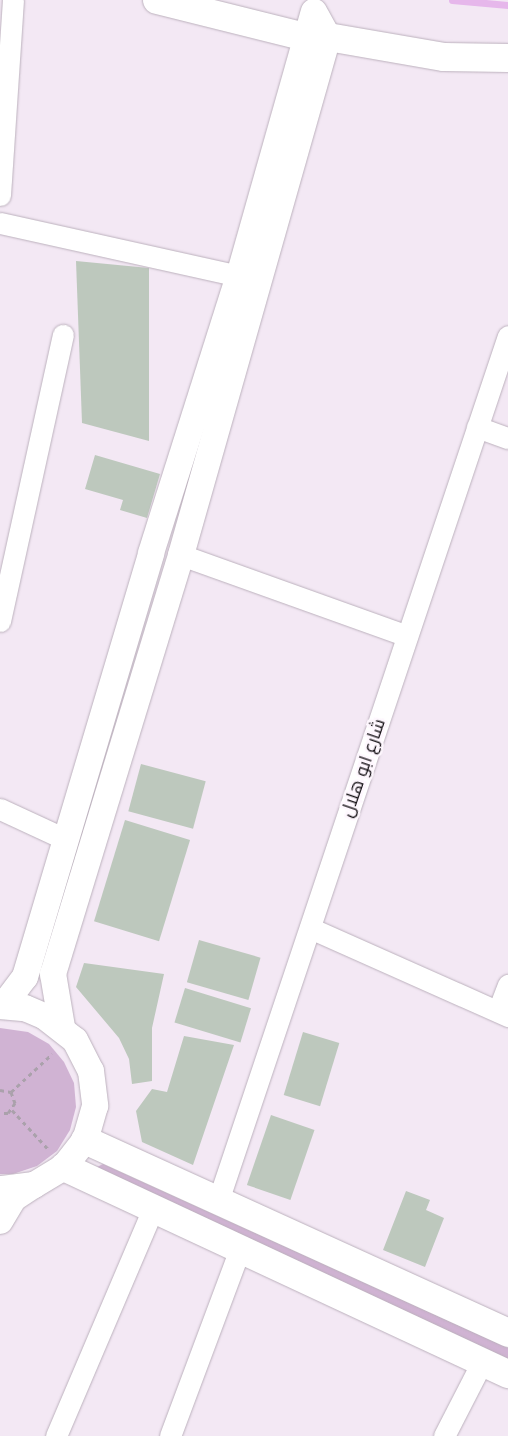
<!DOCTYPE html>
<html>
<head>
<meta charset="utf-8">
<style>
  body { margin:0 }
  #map { position:relative; width:508px; height:1436px; overflow:hidden; background:#f3e8f4; font-family:"PT Sans",Cairo,sans-serif }
  div>[style] { position:absolute }
  .green>* { inset:0; background:#d0b3d3 }
  .stream>* { height:7px; margin:-3.5px; padding:0 3.5px; transform-origin:3.5px; border-radius:3.5px; background:#e6b7eb }
  .building>* { inset:0; background:#bdc8bd; transform-origin:0 0 }
  .path>* { height:3px; margin-top:-1.5px; transform-origin:0; background:repeating-linear-gradient(90deg,#aaa1ab 0 4px,transparent 0 8px) }
  .roads { filter:drop-shadow(0 0 1px #bcb1bd) drop-shadow(0 0 1px #bcb1bd) }
  .minor>* { height:21px; margin:-10.5px; padding:0 10.5px; transform-origin:10.5px; border-radius:10.5px; background:#fff }
  .tertiary>* { height:26px; margin:-13px; padding:0 13px; transform-origin:13px; border-radius:13px; background:#fff }
  .secondary>* { height:28px; margin:-14px; padding:0 14px; transform-origin:14px; border-radius:14px; background:#fff }
  span { translate:-50% -50%; white-space:nowrap; text-align:center; line-height:1.15; -webkit-text-stroke:5px #fef7fe; paint-order:stroke }
  .street-label { font-size:18px; color:#110d11 }
</style>
</head>
<body>
<div id="map">
  <div class="green">
    <i style="clip-path:polygon(0 1028px,28px 1032px,49px 1044px,64px 1062px,74px 1083px,76px 1107px,70px 1130px,57px 1151px,37px 1166px,13px 1174px,0 1174px)"></i>
    <i style="clip-path:polygon(103px 1164px,508px 1348px,508px 1362px,99px 1172px,97px 1167px)"></i>
  </div>
  <div class="stream">
    <i style="left:452px;top:0;width:56px;rotate:5.1deg"></i>
  </div>
  <div class="building">
    <i style="clip-path:polygon(76px 261px,149px 268px,149px 441px,82px 423px)"></i>
    <i style="clip-path:polygon(95px 455px,160px 474px,147px 518px,120px 510px,123px 500px,85px 489px)"></i>
    <i style="left:141px;top:764px;width:67px;height:49px;rotate:15deg"></i>
    <i style="left:125px;top:820px;width:68px;height:106px;rotate:17deg"></i>
    <i style="left:199px;top:940px;width:64px;height:44px;rotate:16deg"></i>
    <i style="clip-path:polygon(84px 963px,164px 974px,152px 1028px,152px 1081px,132px 1084px,129px 1059px,119px 1038px,76px 987px)"></i>
    <i style="left:185px;top:988px;width:69px;height:36px;rotate:17deg"></i>
    <i style="left:303px;top:1032px;width:38px;height:66px;rotate:17deg"></i>
    <i style="clip-path:polygon(184px 1036px,234px 1045px,193px 1165px,142px 1142px,136px 1111px,152px 1089px,167px 1092px)"></i>
    <i style="left:271px;top:1115px;width:46px;height:74px;rotate:19deg"></i>
    <i style="clip-path:polygon(406px 1191px,430px 1200px,426px 1210px,444px 1218px,425px 1267px,383px 1250px)"></i>
  </div>
  <div class="path">
    <i style="left:0;top:1090px;width:11px;rotate:10deg"></i>
    <i style="left:11px;top:1092px;width:12px;rotate:70deg"></i>
    <i style="left:15px;top:1103px;width:12px;rotate:125deg"></i>
    <i style="left:8px;top:1113px;width:8px;rotate:180deg"></i>
    <i style="left:11px;top:1092px;width:56px;rotate:-42.8deg"></i>
    <i style="left:12px;top:1110px;width:54px;rotate:47.2deg"></i>
  </div>
  <div class="roads">
    <div class="minor">
      <i style="left:0;top:195px;width:195px;rotate:-86.2deg"></i>
      <i style="left:0;top:223px;width:245px;rotate:12.5deg"></i>
      <i style="left:477px;top:427px;width:33px;rotate:20deg"></i>
      <i style="left:181px;top:555px;width:240px;rotate:19.7deg"></i>
      <i style="left:0;top:621px;width:293px;rotate:-77.6deg"></i>
      <i style="left:0;top:809px;width:72px;rotate:24.8deg"></i>
      <i style="left:310px;top:928px;width:217px;rotate:24deg"></i>
      <i style="left:498px;top:1011px;width:28px;rotate:-69deg"></i>
      <i style="left:218px;top:1201px;width:912px;rotate:-71.47deg"></i>
      <i style="left:56px;top:1436px;width:247px;rotate:-66.9deg"></i>
      <i style="left:170px;top:1436px;width:200px;rotate:-69.5deg"></i>
      <i style="left:444px;top:1436px;width:83px;rotate:-62.8deg"></i>
    </div>
    <div class="tertiary">
      <i style="left:0;top:1006px;width:25px;rotate:5deg"></i>
      <i style="left:25px;top:1008px;width:21px;rotate:23deg"></i>
      <i style="left:44px;top:1016px;width:39px;rotate:38deg"></i>
      <i style="left:75px;top:1040px;width:35px;rotate:63deg"></i>
      <i style="left:91px;top:1071px;width:35px;rotate:83deg"></i>
      <i style="left:95px;top:1106px;width:35px;rotate:106deg"></i>
      <i style="left:85px;top:1140px;width:34px;rotate:128deg"></i>
      <i style="left:64px;top:1167px;width:35px;rotate:149deg"></i>
      <i style="left:34px;top:1185px;width:34px;rotate:173deg"></i>
      <i style="left:3px;top:1006px;width:36px;rotate:-53deg"></i>
      <i style="left:25px;top:977px;width:442px;rotate:-73.4deg"></i>
      <i style="left:151px;top:553px;width:291px;rotate:-72.4deg"></i>
      <i style="left:239px;top:276px;width:271px;rotate:-74.2deg"></i>
      <i style="left:62px;top:1027px;width:54px;rotate:-99.6deg"></i>
      <i style="left:53px;top:974px;width:438px;rotate:-73deg"></i>
      <i style="left:181px;top:555px;width:538px;rotate:-74.16deg"></i>
      <i style="left:328px;top:37px;width:29px;rotate:-119deg"></i>
      <i style="left:0;top:1221px;width:27px;rotate:-59deg"></i>
      <i style="left:14px;top:1198px;width:24px;rotate:-33deg"></i>
    </div>
    <div class="secondary">
      <i style="left:157px;top:0;width:153px;rotate:14deg"></i>
      <i style="left:305px;top:37px;width:23px"></i>
      <i style="left:328px;top:37px;width:118px;rotate:9.8deg"></i>
      <i style="left:444px;top:57px;width:64px;rotate:0.9deg"></i>
      <i style="left:85px;top:1140px;width:465px;rotate:24.5deg"></i>
      <i style="left:64px;top:1167px;width:490px;rotate:25deg"></i>
    </div>
  </div>
  <div class="street-label">
    <span style="left:363px;top:768px;rotate:-71deg">شارع ابو هلال</span>
  </div>
</div>
</body>
</html>
